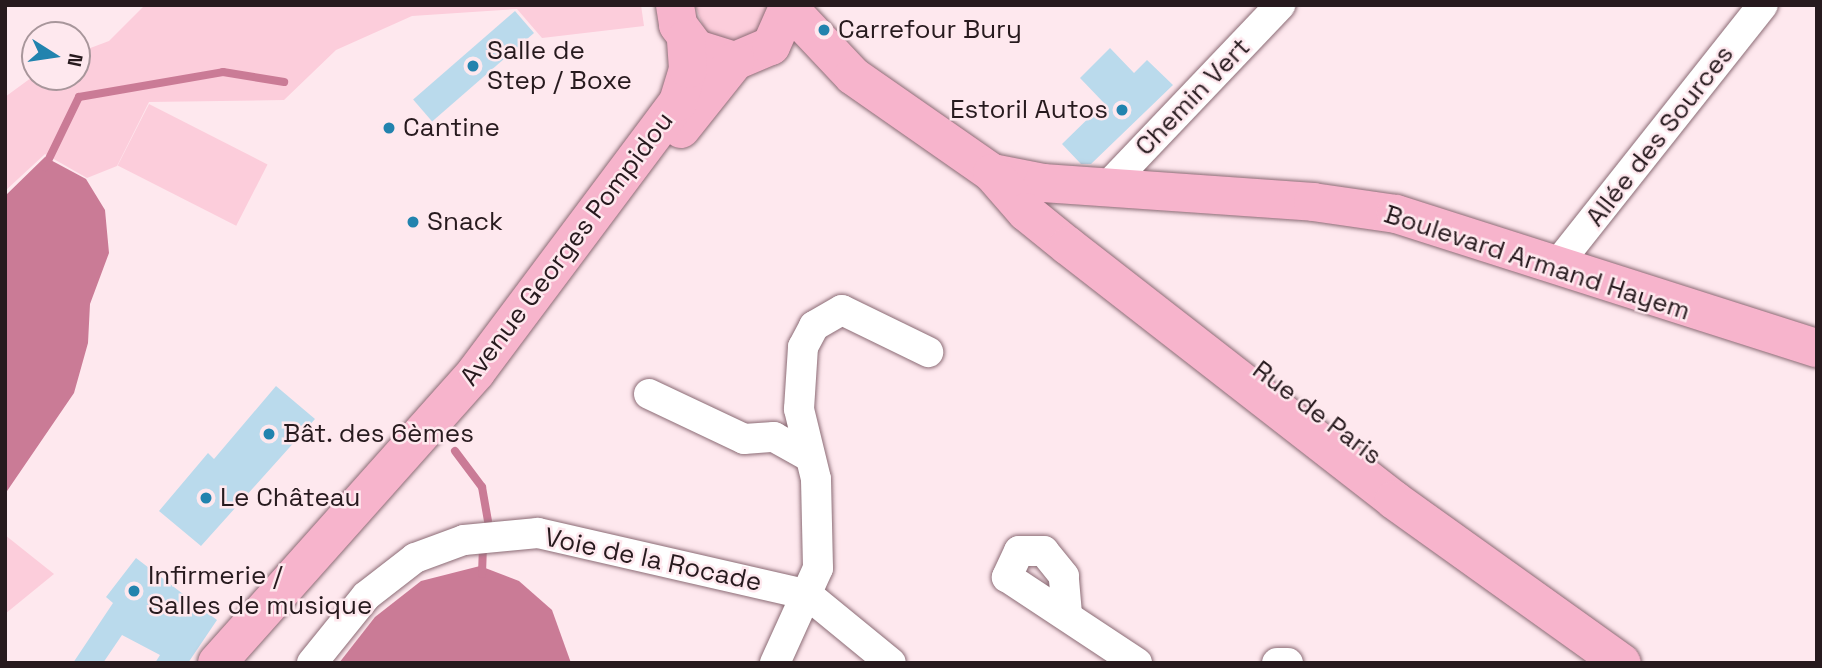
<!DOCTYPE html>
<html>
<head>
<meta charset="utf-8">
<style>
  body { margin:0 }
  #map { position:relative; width:1822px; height:668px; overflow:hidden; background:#fee8ee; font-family:"Space Grotesk",sans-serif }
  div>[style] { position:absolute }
  .green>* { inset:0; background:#fccddb; transform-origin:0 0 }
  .water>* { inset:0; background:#ca7b96 }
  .stream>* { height:8px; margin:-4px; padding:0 4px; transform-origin:4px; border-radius:4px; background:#ca7b96 }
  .building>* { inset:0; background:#badaec; transform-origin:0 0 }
  .roads { filter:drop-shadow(0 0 2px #8b6b75) drop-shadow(0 0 2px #8b6b75) }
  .minor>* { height:30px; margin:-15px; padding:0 15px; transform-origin:15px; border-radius:15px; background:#fff }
  .major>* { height:38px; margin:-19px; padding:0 19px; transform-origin:19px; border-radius:19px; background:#f7b4cc }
  .dots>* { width:19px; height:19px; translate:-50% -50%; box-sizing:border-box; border:4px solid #fee8ee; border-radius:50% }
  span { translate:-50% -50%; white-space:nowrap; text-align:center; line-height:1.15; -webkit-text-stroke:5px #fee8ee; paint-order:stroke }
  .poi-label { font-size:26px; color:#271a1e }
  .left { translate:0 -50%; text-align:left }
  .right { translate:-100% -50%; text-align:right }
  .street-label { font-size:26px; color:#271a1e }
  .frame { position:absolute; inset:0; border:7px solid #271a1e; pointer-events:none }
  .north { position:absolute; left:21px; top:21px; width:70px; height:70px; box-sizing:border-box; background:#fee8ee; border:2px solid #a8969b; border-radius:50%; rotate:102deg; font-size:19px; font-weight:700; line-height:28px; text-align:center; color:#271a1e }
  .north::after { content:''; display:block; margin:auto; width:24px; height:32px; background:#2283ae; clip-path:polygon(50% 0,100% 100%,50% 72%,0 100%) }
</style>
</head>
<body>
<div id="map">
  <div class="green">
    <i style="clip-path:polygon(145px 5px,641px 5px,644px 26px,542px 38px,517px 9px,412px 16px,336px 50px,284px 100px,149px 102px,117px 166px,87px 178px,45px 154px,5px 191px,5px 97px,35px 75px,77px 77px,77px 53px,109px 41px)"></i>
    <i style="clip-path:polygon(695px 5px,772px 5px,760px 33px,726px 43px,705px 31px)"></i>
    <i style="left:149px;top:104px;width:133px;height:69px;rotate:27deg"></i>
    <i style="clip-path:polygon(5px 535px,54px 574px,5px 614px)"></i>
  </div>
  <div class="water">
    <i style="clip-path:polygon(45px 157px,86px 179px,105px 210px,109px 253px,90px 304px,88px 343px,74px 393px,5px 494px,5px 196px)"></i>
    <i style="clip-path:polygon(480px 566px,519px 581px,552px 610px,571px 663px,339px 663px,375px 617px,421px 581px)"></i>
  </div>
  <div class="stream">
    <i style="left:45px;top:167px;width:78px;rotate:-64.1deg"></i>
    <i style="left:79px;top:97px;width:146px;rotate:-9.8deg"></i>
    <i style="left:223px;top:72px;width:62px;rotate:9.3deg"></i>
    <i style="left:455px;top:451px;width:45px;rotate:53.1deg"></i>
    <i style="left:482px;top:487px;width:34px;rotate:80deg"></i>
    <i style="left:482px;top:574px;width:24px;rotate:-88deg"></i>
  </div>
  <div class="building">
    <i style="left:515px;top:11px;width:29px;height:135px;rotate:49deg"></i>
    <i style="clip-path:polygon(1110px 48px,1134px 73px,1147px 60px,1173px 85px,1091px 164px,1081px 164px,1062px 144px,1104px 103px,1080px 78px)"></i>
    <i style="clip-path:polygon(276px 386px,315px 419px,201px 546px,159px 511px,208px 453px,214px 459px)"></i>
    <i style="clip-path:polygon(136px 558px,217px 620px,188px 663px,155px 663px,160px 655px,122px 635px,103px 663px,73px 663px,113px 603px,106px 597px)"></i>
  </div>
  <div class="roads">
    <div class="minor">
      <i style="left:1106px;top:188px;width:253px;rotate:-46.4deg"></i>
      <i style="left:1556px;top:266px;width:333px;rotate:-51.6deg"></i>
      <i style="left:649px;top:394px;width:105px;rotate:25.3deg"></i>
      <i style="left:744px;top:439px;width:30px;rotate:-4deg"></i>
      <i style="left:774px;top:437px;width:41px;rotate:29.1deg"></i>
      <i style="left:1067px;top:614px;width:38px;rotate:-95deg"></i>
      <i style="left:1064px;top:576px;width:32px;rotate:-129deg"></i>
      <i style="left:1044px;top:551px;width:25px;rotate:180deg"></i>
      <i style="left:1019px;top:551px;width:29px;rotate:115deg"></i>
      <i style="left:1007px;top:577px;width:156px;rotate:33.5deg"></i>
      <i style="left:312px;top:663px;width:86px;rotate:-51.1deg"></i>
      <i style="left:366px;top:596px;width:62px;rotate:-37.8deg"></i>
      <i style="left:415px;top:558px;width:52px;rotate:-20.2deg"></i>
      <i style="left:464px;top:540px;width:74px;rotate:-5.4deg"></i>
      <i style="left:538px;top:533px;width:277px;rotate:12.9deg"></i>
      <i style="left:808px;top:595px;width:107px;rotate:39.3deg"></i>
      <i style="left:775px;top:663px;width:104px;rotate:-65.6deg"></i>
      <i style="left:818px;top:568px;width:89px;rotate:-91.3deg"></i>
      <i style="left:816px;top:479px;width:72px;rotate:-103.7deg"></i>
      <i style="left:799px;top:409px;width:62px;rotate:-86.3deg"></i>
      <i style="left:803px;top:347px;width:24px;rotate:-62deg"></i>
      <i style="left:814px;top:326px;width:32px;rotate:-30deg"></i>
      <i style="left:842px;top:310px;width:96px;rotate:26deg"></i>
      <i style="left:1277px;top:663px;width:11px"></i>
    </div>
    <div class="major">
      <i style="left:675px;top:5px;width:20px;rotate:81deg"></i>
      <i style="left:678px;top:25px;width:30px;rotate:53deg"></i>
      <i style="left:696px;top:49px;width:41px;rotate:17.1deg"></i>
      <i style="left:735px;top:61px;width:39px;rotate:-23deg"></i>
      <i style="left:771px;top:46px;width:45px;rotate:-66.3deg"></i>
      <i style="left:789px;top:8px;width:93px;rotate:46.7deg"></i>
      <i style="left:853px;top:76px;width:169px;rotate:34.9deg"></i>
      <i style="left:992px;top:173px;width:52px;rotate:11.1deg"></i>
      <i style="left:1043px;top:183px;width:271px;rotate:4deg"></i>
      <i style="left:1313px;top:202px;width:84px;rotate:8.2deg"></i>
      <i style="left:1396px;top:214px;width:442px;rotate:17.7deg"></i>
      <i style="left:681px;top:129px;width:87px;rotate:-51.5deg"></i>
      <i style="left:992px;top:173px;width:52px;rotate:48.9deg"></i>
      <i style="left:1026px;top:212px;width:54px;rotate:39deg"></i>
      <i style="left:1068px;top:246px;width:413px;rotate:37.9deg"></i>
      <i style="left:1394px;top:500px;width:280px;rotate:35.6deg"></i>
      <i style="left:217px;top:663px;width:390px;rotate:-48.3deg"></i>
      <i style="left:476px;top:372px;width:337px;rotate:-53.2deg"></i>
      <i style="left:678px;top:102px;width:34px;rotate:-73deg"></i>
      <i style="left:688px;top:69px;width:30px;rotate:-94deg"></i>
    </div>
  </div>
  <div class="dots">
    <i style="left:824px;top:30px;background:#2283ae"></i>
    <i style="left:473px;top:66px;background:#2283ae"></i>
    <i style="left:1122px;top:110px;background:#2283ae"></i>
    <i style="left:389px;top:128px;background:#2283ae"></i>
    <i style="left:413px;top:222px;background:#2283ae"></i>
    <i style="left:269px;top:434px;background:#2283ae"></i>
    <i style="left:206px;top:498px;background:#2283ae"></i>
    <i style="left:134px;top:591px;background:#2283ae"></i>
  </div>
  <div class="poi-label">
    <span class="left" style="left:838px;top:30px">Carrefour Bury</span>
    <span class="left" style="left:487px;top:66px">Salle de<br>Step / Boxe</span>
    <span class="right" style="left:1108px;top:110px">Estoril Autos</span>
    <span class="left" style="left:403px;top:128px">Cantine</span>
    <span class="left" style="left:427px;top:222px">Snack</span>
    <span class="left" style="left:283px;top:434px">Bât. des 6èmes</span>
    <span class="left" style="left:220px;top:498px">Le Château</span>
    <span class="left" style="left:148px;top:591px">Infirmerie /<br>Salles de musique</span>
  </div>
  <div class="street-label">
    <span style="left:1193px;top:97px;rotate:-46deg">Chemin Vert</span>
    <span style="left:1660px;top:136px;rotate:-52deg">Allée des Sources</span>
    <span style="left:567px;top:249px;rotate:-53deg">Avenue Georges Pompidou</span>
    <span style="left:1537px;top:263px;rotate:18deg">Boulevard Armand Hayem</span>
    <span style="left:1317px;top:413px;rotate:37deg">Rue de Paris</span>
    <span style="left:653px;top:560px;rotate:12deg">Voie de la Rocade</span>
  </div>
  <div class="frame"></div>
  <div class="north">N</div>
</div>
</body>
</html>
